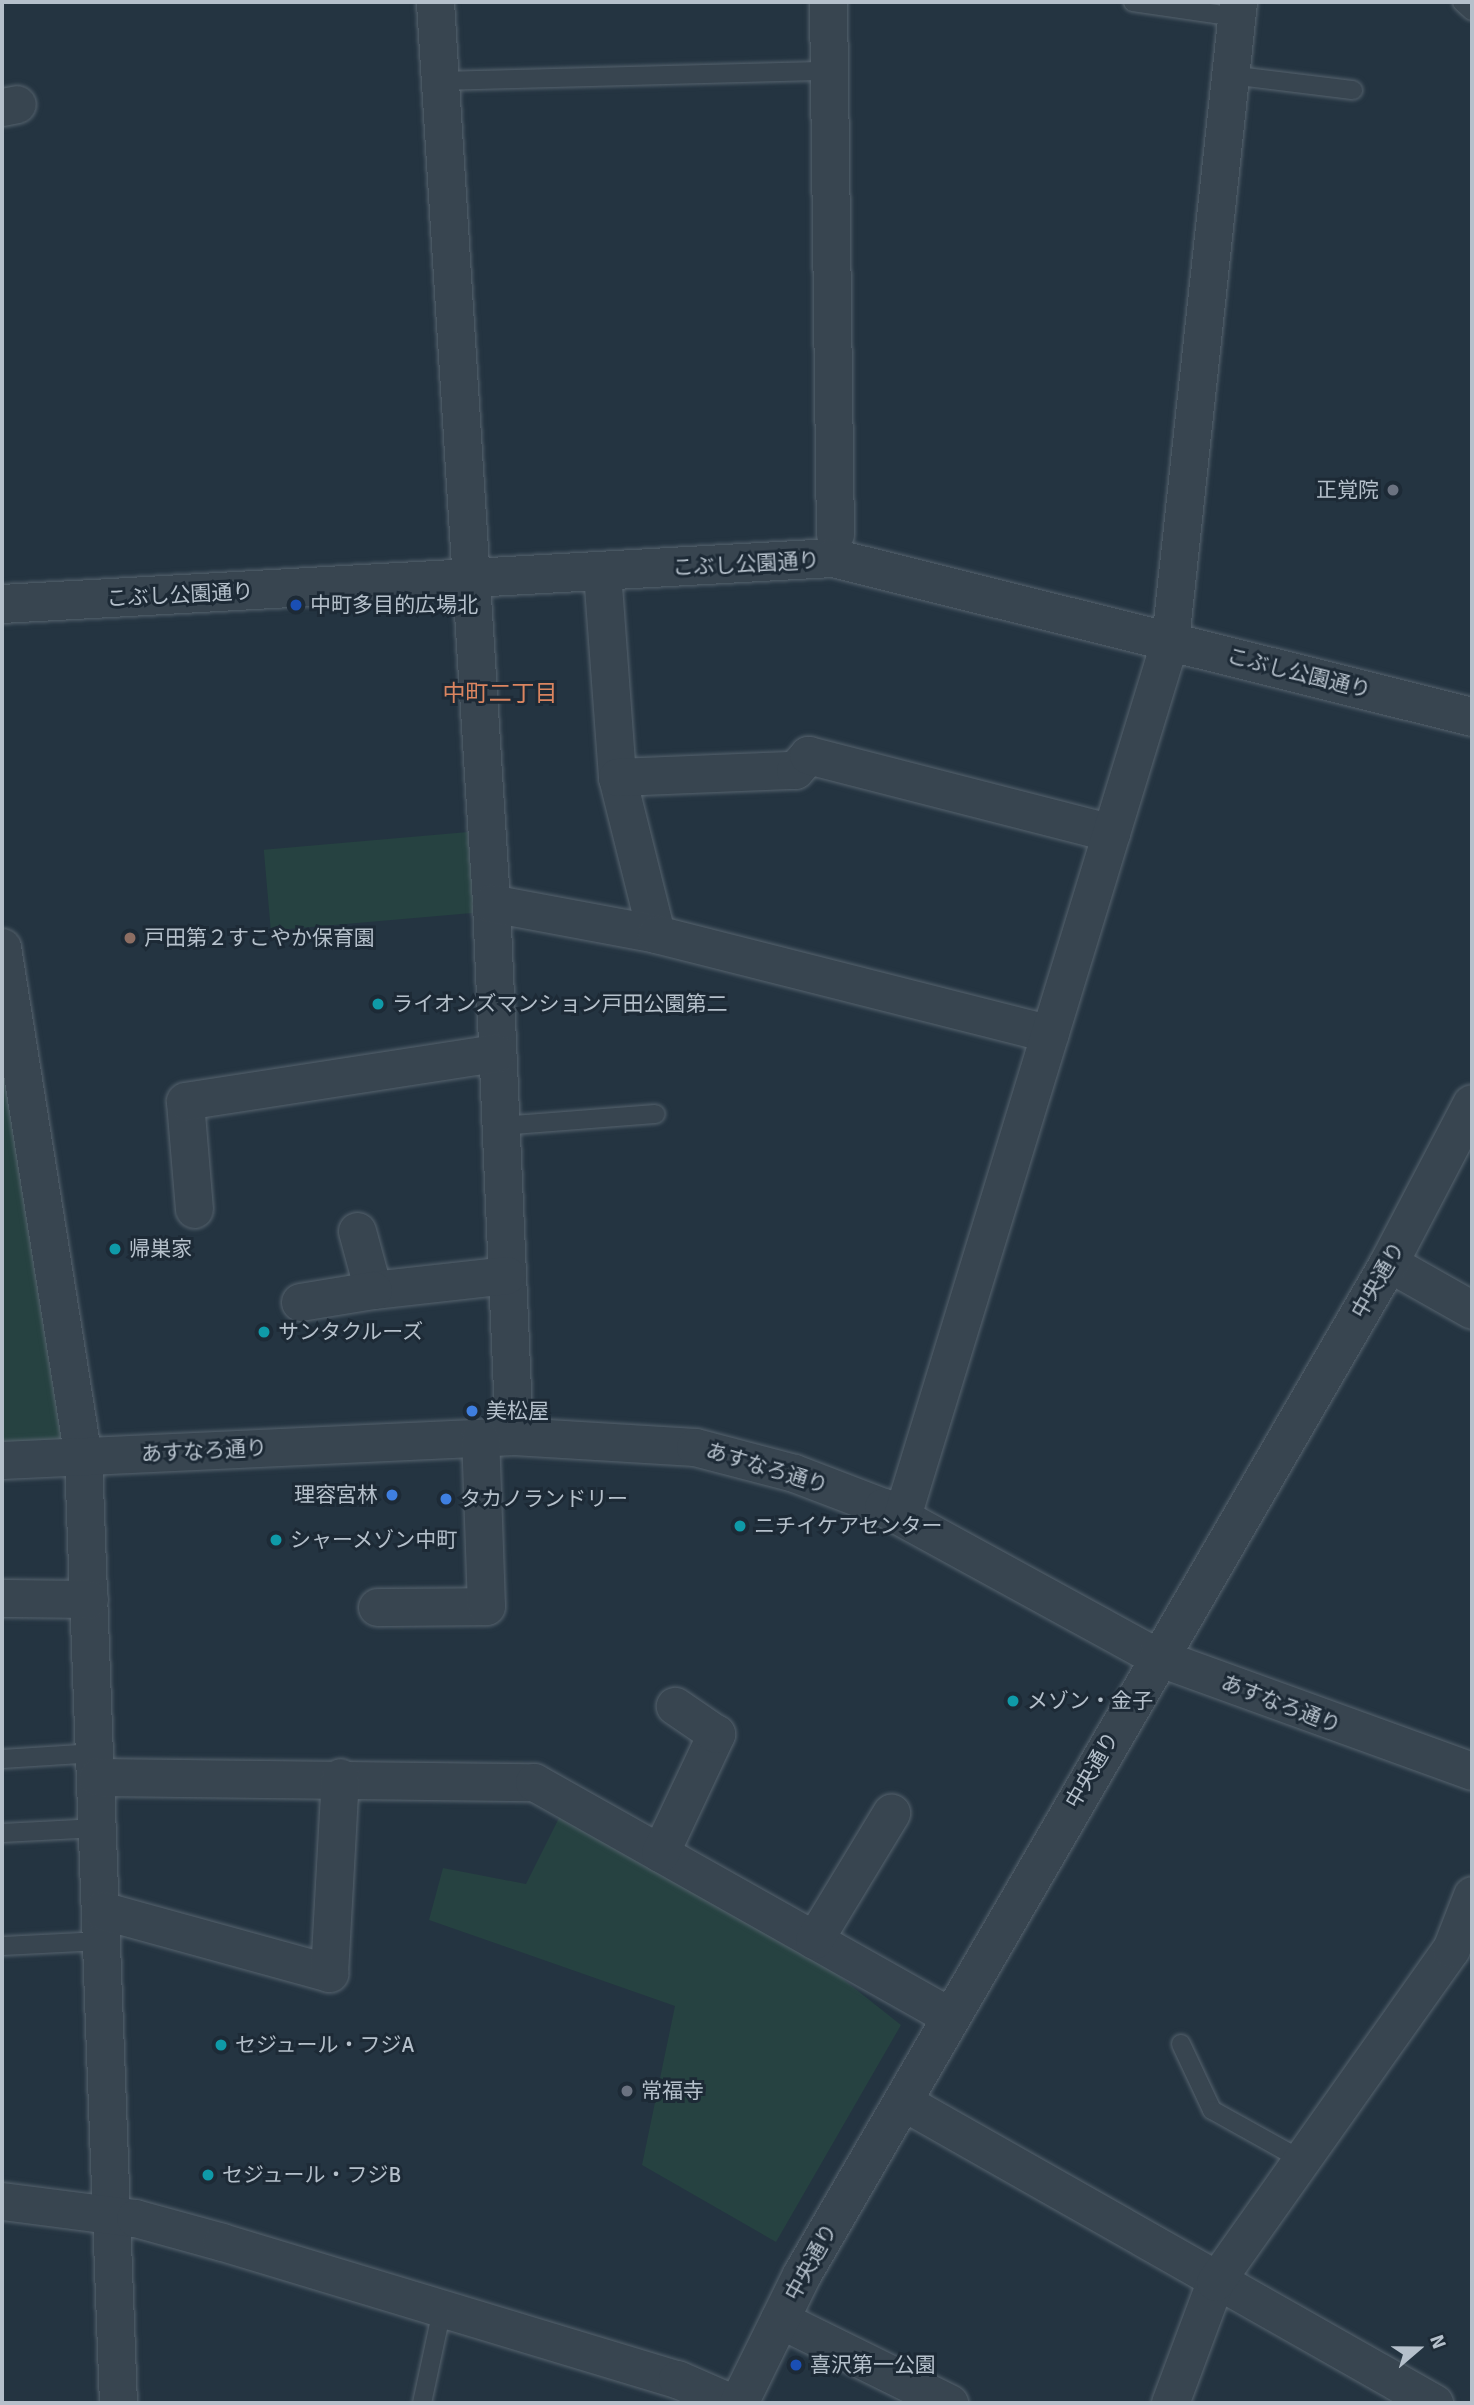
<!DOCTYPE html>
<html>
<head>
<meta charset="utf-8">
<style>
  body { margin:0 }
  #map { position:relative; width:1474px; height:2405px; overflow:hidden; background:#243441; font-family:Signika,"Noto Sans JP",sans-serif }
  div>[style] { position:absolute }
  .green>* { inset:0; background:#264241; transform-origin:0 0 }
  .roads { filter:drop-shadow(0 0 2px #56636e) drop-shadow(0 0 2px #56636e) }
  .service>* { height:18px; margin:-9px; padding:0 9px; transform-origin:9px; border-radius:9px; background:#384550 }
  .minor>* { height:37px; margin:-18.5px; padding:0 18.5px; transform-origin:18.5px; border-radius:18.5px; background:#384550 }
  .tertiary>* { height:38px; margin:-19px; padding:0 19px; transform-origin:19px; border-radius:19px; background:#384550 }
  .dots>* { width:19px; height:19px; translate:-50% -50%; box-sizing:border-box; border:4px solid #1d2a36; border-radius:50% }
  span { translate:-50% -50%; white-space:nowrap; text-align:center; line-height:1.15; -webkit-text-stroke:6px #1d2a36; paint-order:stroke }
  .poi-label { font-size:21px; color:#b5c0cb }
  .right { translate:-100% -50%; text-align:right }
  .left { translate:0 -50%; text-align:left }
  .street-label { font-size:21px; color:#b5c0cb }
  .neighbourhood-label { font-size:23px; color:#db8560 }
  .frame { position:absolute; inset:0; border:4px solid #b5c0cb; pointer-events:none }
  .north { position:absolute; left:1383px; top:2314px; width:70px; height:70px; -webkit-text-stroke:5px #1d2a36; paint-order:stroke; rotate:70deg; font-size:19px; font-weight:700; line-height:28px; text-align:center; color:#b5c0cb }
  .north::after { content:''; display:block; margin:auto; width:24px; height:32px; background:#b5c0cb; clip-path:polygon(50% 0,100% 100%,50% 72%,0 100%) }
</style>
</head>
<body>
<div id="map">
  <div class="green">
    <i style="left:468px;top:832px;width:81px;height:205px;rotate:85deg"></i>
    <i style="clip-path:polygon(2px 1039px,66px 1442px,2px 1443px)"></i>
    <i style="clip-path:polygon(561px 1814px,810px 1953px,901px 2025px,776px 2242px,642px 2165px,675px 2006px,429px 1920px,443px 1868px,526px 1884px)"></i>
  </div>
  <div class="roads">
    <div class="service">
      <i style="left:1133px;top:2px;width:104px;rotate:8.3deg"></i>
      <i style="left:1462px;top:2px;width:13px;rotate:42deg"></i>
      <i style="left:1230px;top:75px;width:124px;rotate:7deg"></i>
      <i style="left:439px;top:81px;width:390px;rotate:-1.5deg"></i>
      <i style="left:500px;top:1126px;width:156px;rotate:-4.4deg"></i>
      <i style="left:2px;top:1759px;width:94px;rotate:-3.7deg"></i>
      <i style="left:2px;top:1833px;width:96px;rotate:-3deg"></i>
      <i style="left:2px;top:1946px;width:100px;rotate:-2.9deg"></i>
      <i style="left:1181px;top:2044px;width:73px;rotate:64.8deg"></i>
      <i style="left:1212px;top:2110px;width:103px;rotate:29.1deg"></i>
      <i style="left:422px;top:2403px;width:95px;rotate:-77.9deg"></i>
    </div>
    <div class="minor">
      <i style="left:435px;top:2px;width:903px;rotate:86.44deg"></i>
      <i style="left:491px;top:903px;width:533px;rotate:87.53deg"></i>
      <i style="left:828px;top:2px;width:532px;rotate:89.25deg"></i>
      <i style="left:2px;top:107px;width:15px;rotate:-11deg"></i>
      <i style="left:602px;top:572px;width:206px;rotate:85.8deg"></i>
      <i style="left:617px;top:777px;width:162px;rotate:76deg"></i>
      <i style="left:617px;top:777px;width:178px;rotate:-2.3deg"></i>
      <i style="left:795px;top:770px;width:20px;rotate:-49deg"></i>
      <i style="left:808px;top:755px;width:313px;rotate:14.4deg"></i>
      <i style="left:491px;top:903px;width:168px;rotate:10.6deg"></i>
      <i style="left:656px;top:934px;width:406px;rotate:14.2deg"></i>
      <i style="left:2px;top:947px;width:517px;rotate:80.99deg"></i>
      <i style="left:83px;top:1458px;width:946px;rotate:87.88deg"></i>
      <i style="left:194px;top:1209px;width:108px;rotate:-94.8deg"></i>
      <i style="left:185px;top:1101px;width:315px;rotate:-8.8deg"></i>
      <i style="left:357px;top:1231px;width:61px;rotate:74.8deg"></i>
      <i style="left:373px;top:1290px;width:134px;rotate:-6.4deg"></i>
      <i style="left:1389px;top:1263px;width:95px;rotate:29.5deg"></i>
      <i style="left:300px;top:1302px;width:74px;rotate:-9.3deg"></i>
      <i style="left:2px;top:1460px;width:513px;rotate:-2.68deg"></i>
      <i style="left:514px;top:1436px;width:181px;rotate:3.5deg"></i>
      <i style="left:695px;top:1447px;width:102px;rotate:14.7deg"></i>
      <i style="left:794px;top:1473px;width:95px;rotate:20.9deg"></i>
      <i style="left:883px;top:1507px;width:312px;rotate:28.7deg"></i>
      <i style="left:1157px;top:1657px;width:335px;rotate:19.9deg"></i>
      <i style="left:902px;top:1516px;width:916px;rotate:-72.99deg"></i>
      <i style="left:1170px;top:640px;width:642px;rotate:-83.92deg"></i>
      <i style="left:2px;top:1598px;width:87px;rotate:0.7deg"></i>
      <i style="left:377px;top:1607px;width:109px;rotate:-0.5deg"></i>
      <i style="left:486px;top:1606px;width:168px;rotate:-92deg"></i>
      <i style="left:97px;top:1777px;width:437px;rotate:0.7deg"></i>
      <i style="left:534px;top:1782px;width:477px;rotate:29.4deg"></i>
      <i style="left:660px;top:1853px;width:132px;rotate:-64.8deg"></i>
      <i style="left:716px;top:1734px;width:50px;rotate:-145.7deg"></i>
      <i style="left:101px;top:1910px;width:237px;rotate:15.4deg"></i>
      <i style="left:329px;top:1973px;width:196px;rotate:-86.8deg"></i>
      <i style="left:814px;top:1940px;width:149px;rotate:-58.8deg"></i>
      <i style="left:902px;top:2101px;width:612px;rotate:29.58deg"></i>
      <i style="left:2px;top:2201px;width:134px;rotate:7.3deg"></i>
      <i style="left:135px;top:2218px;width:90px;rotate:15.4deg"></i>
      <i style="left:222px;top:2242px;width:475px;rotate:16.8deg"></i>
      <i style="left:677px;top:2379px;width:60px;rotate:23.6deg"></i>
      <i style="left:779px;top:2319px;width:190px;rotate:26.3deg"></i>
      <i style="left:1170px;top:2403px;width:129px;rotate:-69.6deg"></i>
      <i style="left:1215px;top:2282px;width:408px;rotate:-54.7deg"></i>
      <i style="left:1451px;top:1949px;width:58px;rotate:-68.7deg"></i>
    </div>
    <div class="tertiary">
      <i style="left:2px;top:604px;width:832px;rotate:-3.17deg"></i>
      <i style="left:833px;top:558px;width:658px;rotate:13.97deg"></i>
      <i style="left:739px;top:2403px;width:143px;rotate:-63.8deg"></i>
      <i style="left:802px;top:2275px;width:1170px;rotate:-59.88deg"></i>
      <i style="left:1389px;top:1263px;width:179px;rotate:-62.4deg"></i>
    </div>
  </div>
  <div class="dots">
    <i style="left:1393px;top:490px;background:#6b7280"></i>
    <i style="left:296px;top:605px;background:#1a4fb4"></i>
    <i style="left:130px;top:938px;background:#8d6e63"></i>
    <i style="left:378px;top:1004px;background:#0f9aa8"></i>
    <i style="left:115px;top:1249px;background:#0f9aa8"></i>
    <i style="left:264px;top:1332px;background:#0f9aa8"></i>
    <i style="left:472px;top:1411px;background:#3f7fe0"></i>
    <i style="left:392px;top:1495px;background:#3f7fe0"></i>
    <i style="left:446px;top:1499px;background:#3f7fe0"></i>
    <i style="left:740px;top:1526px;background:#0f9aa8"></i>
    <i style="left:276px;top:1540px;background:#0f9aa8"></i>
    <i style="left:1013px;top:1701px;background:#0f9aa8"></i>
    <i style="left:221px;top:2045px;background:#0f9aa8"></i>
    <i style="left:627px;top:2091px;background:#6b7280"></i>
    <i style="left:208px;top:2175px;background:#0f9aa8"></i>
    <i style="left:796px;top:2365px;background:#1a4fb4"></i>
  </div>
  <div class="poi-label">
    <span class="right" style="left:1379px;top:490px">正覚院</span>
    <span class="left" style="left:310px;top:605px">中町多目的広場北</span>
    <span class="left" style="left:144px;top:938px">戸田第２すこやか保育園</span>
    <span class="left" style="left:392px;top:1004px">ライオンズマンション戸田公園第二</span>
    <span class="left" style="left:129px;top:1249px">帰巣家</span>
    <span class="left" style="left:278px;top:1332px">サンタクルーズ</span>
    <span class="left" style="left:486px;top:1411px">美松屋</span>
    <span class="right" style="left:378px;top:1495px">理容宮林</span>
    <span class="left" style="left:460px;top:1499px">タカノランドリー</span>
    <span class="left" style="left:754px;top:1526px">ニチイケアセンター</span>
    <span class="left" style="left:290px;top:1540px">シャーメゾン中町</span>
    <span class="left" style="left:1027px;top:1701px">メゾン・金子</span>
    <span class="left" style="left:235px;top:2045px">セジュール・フジA</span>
    <span class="left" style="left:641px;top:2091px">常福寺</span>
    <span class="left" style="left:222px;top:2175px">セジュール・フジB</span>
    <span class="left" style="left:810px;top:2365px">喜沢第一公園</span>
  </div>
  <div class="street-label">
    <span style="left:746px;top:564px;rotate:-3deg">こぶし公園通り</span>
    <span style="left:180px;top:595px;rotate:-3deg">こぶし公園通り</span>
    <span style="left:1299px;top:673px;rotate:14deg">こぶし公園通り</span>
    <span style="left:1378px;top:1280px;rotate:-60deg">中央通り</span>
    <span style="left:204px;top:1451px;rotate:-3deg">あすなろ通り</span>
    <span style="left:767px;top:1468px;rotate:17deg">あすなろ通り</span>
    <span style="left:1281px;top:1704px;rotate:21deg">あすなろ通り</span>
    <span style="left:1092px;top:1770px;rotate:-60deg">中央通り</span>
    <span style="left:811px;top:2262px;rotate:-61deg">中央通り</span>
  </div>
  <div class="neighbourhood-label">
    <span style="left:500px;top:694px">中町二丁目</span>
  </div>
  <div class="frame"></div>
  <div class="north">N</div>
</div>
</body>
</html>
